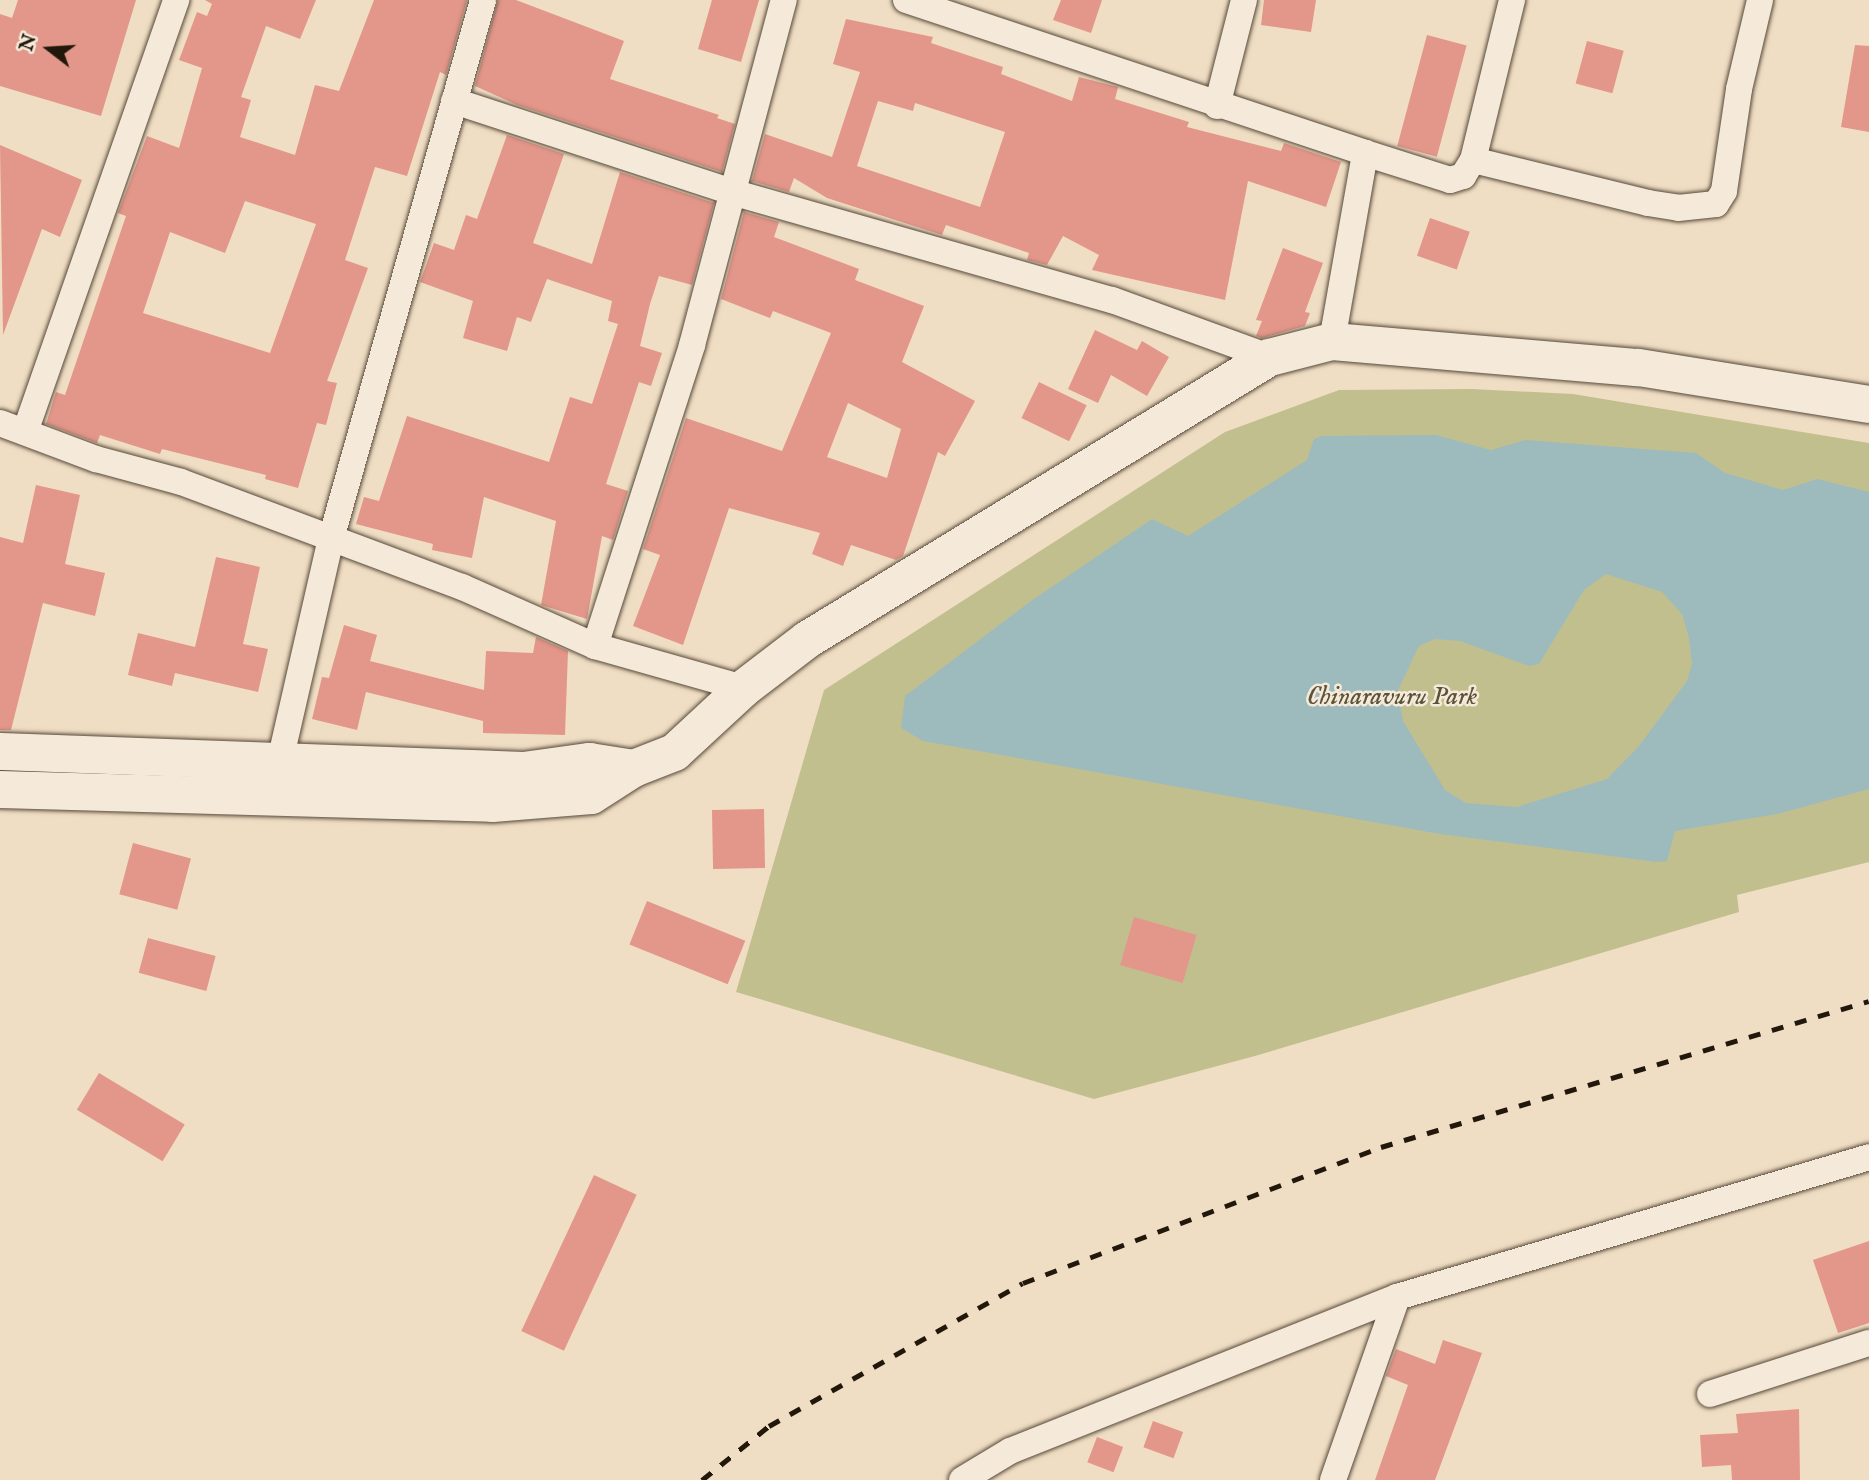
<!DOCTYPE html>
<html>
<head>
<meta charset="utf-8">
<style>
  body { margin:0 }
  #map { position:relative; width:1869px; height:1480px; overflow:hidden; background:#f0dec4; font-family:"IM FELL English",serif }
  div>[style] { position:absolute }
  .green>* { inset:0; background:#c2bf8f }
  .water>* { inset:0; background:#9dbabd }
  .building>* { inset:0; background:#e3968a; transform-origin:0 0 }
  .roads { filter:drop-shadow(0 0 2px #564939) drop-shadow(0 0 2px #564939) }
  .street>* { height:26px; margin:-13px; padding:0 13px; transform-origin:13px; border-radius:13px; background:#f5ead9 }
  .secondary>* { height:37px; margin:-18.5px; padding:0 18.5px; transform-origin:18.5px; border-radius:18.5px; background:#f5ead9 }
  .rail>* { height:5px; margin-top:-2.5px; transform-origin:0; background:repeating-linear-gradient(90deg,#22170b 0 12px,transparent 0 24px) }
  span { translate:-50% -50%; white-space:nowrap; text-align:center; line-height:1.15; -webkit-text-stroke:5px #f5ead9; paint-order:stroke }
  .park-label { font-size:26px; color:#5a5239; font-style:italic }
  .north { position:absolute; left:14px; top:14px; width:70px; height:70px; -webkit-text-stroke:5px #f5ead9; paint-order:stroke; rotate:287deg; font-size:19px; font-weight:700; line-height:28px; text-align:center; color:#22170b }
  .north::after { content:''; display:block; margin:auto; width:24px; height:32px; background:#22170b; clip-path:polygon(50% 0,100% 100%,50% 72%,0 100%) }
</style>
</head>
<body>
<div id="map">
  <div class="green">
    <i style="clip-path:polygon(1472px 389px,1573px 394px,1869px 443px,1869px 862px,1737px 895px,1739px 912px,1255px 1056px,1094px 1099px,736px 992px,824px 690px,1225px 432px,1339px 390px)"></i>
  </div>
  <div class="water">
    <i style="clip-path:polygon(evenodd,1436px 435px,1491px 450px,1525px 440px,1696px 453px,1725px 473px,1783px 490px,1817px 479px,1869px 492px,1869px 789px,1777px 814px,1675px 831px,1667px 861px,1657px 862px,1440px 834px,923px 741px,901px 728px,905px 696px,1031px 601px,1152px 519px,1188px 536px,1307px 460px,1314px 439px,1321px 436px,1436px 435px,1606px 574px,1662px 592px,1682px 614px,1689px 638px,1692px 664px,1687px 681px,1639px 746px,1607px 779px,1517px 807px,1466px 803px,1445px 790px,1403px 721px,1398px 690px,1419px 646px,1435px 639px,1460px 641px,1529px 666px,1539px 664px,1584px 590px,1606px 574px)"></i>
  </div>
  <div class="building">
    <i style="clip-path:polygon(18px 0,136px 0,101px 116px,0 86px,0 14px,12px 18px)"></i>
    <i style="clip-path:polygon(evenodd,205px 0,316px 0,300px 39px,266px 26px,241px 97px,251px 100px,240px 137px,295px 155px,315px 85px,339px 91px,374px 0,467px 0,446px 75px,440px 72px,407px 176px,375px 167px,345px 260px,368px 268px,327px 381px,337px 383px,326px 425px,317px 423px,298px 488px,265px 479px,266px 475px,162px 449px,160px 454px,100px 435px,97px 443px,46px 424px,56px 392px,65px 395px,126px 216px,118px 213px,147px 136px,179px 148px,202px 68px,179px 60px,197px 12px,207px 16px,212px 4px,205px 0,245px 201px,316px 224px,270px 353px,143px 313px,170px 232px,225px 253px,245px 201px)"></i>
    <i style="clip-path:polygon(498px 0,516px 0,624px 41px,610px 79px,719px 115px,717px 118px,735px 124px,722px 172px,517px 105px,475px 86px)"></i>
    <i style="clip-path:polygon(712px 0,759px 0,741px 62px,698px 49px)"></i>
    <i style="clip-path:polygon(1061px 0,1102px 0,1091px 33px,1053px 20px)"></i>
    <i style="clip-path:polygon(1264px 0,1316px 0,1311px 32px,1261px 25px)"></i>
    <i style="clip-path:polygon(evenodd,846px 19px,933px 37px,931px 43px,1003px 67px,1001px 74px,1072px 101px,1079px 77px,1118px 87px,1115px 99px,1189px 122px,1187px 127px,1281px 151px,1284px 143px,1341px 162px,1326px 207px,1248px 181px,1225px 300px,1092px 270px,1099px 255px,1063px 236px,1047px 265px,1027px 260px,1029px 253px,946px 225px,942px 235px,827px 198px,794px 178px,789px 192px,752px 181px,765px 134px,832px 157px,860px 72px,833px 64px,846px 19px,878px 101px,913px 111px,915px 103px,1005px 132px,980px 207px,857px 166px,878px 101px)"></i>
    <i style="left:1427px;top:35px;width:41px;height:115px;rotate:15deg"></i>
    <i style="left:1587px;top:41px;width:38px;height:44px;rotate:15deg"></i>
    <i style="clip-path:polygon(1855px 45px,1869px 46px,1869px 132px,1841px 127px)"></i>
    <i style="clip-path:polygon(507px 135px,564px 154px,533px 243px,592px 264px,620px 172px,714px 203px,692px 285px,659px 276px,650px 304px,640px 346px,662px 353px,651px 386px,639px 382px,606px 484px,628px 491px,613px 540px,602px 536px,587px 619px,541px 605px,556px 521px,484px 497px,472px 558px,432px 550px,433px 544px,356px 524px,364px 497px,379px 501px,407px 416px,549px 462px,570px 397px,592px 404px,618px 324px,608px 321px,612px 301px,547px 279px,531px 322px,517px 317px,507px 351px,463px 338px,473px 301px,420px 282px,434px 243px,454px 250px,466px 215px,477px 219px)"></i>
    <i style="clip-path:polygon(0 145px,82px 180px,60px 237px,42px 229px,3px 335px)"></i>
    <i style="clip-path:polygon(evenodd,744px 212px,779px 222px,774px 237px,859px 269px,855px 280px,924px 306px,902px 362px,975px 401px,945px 456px,938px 452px,903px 556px,896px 560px,851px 545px,843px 566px,812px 554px,820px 533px,729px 508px,683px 645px,633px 626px,660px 555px,643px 549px,686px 418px,782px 451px,831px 333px,773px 311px,770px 318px,721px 299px,744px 212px,848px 403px,901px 429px,887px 478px,827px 457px,848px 403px)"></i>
    <i style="left:1430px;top:218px;width:42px;height:40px;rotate:19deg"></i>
    <i style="clip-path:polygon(1283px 248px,1323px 263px,1305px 312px,1310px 313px,1305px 326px,1262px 338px,1256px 336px,1262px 321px,1256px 320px)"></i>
    <i style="clip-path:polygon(1095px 330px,1137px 350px,1142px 341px,1169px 357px,1147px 396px,1111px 375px,1098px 403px,1068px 389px)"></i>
    <i style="left:1039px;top:382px;width:53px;height:40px;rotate:26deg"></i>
    <i style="clip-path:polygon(36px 485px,80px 495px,65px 564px,105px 573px,95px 616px,43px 603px,11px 730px,0 730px,0 537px,23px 543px)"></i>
    <i style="clip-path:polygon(216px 557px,260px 567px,243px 644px,268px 649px,258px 692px,175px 673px,172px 686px,128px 675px,138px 633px,195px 647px)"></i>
    <i style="clip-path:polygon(344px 625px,377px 635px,370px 661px,484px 690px,486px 651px,533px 653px,536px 637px,568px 651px,565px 735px,483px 733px,483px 721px,366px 692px,357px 730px,312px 719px,322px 677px,329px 678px)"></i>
    <i style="left:764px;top:809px;width:59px;height:52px;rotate:89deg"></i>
    <i style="left:133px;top:843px;width:60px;height:53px;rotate:15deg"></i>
    <i style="left:647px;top:901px;width:106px;height:47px;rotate:22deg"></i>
    <i style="left:1134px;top:917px;width:65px;height:50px;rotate:16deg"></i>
    <i style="left:148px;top:938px;width:70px;height:36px;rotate:15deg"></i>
    <i style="left:99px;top:1073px;width:100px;height:43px;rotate:31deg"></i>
    <i style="left:594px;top:1175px;width:47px;height:172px;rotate:25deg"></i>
    <i style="clip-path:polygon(1869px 1241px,1869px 1323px,1838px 1333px,1813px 1260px)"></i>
    <i style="clip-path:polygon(1443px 1340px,1482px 1353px,1435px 1480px,1375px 1480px,1408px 1385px,1386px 1376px,1396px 1349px,1435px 1364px)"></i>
    <i style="clip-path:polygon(1799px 1409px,1800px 1480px,1732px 1480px,1731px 1465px,1702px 1467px,1700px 1435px,1738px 1433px,1736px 1414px)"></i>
    <i style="left:1153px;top:1421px;width:32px;height:28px;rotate:20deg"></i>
    <i style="left:1097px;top:1437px;width:28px;height:27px;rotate:21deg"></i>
  </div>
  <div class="roads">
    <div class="street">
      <i style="left:906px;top:0;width:484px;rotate:18.4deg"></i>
      <i style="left:454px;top:101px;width:293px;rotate:18.1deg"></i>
      <i style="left:732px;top:192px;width:395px;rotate:15.9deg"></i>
      <i style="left:1112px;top:300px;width:167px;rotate:20deg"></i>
      <i style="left:1217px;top:106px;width:109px;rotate:-75.7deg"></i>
      <i style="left:1473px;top:160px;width:180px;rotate:13.8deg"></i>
      <i style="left:1648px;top:203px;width:30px;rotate:9deg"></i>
      <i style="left:1678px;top:208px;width:38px;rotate:-6deg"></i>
      <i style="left:1716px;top:204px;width:15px;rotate:-58deg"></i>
      <i style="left:1724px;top:191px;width:103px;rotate:-81.6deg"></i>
      <i style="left:1739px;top:89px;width:91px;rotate:-76.7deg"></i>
      <i style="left:1332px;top:341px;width:191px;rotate:-80deg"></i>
      <i style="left:1365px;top:153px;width:89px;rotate:17.6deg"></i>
      <i style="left:1450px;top:180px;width:14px;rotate:-17deg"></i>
      <i style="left:1463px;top:176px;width:19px;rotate:-58deg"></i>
      <i style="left:1473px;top:160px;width:165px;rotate:-76.3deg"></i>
      <i style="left:0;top:423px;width:103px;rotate:20.6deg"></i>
      <i style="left:96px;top:459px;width:88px;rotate:15.1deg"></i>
      <i style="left:181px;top:482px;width:300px;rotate:20.5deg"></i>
      <i style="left:462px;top:587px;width:145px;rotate:23.9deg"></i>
      <i style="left:595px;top:646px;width:154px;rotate:15.8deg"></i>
      <i style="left:25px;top:432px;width:458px;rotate:-70.7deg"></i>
      <i style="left:595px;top:646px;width:316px;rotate:-72.1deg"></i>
      <i style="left:692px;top:345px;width:357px;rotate:-75.1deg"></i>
      <i style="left:280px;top:761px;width:228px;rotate:-77.1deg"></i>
      <i style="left:331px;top:539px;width:560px;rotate:-74.25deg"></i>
      <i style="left:1710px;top:1394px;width:167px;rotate:-17.8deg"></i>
      <i style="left:962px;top:1480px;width:56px;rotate:-31.1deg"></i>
      <i style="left:1010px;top:1451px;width:417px;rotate:-21.7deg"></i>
      <i style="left:1333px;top:1480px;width:194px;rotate:-70.7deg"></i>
      <i style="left:1397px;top:1297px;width:492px;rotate:-16.5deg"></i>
    </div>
    <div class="secondary">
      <i style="left:0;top:751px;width:523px;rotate:2.08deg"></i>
      <i style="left:523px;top:770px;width:67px;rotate:-7.8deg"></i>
      <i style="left:589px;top:761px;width:45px;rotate:9deg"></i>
      <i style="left:0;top:789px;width:492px;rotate:1.6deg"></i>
      <i style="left:492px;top:803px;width:99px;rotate:-4.6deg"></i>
      <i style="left:591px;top:795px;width:50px;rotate:-32.7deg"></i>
      <i style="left:633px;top:768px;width:44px;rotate:-21.3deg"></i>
      <i style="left:674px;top:752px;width:94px;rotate:-42.8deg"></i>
      <i style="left:743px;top:688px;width:81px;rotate:-37.4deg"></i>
      <i style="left:807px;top:639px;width:541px;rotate:-31.4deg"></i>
      <i style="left:1269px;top:357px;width:65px;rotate:-14.3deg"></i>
      <i style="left:1332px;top:341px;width:307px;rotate:4.9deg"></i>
      <i style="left:1638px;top:367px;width:234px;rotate:9.1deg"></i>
    </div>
  </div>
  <div class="rail">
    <i style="left:702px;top:1480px;width:86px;rotate:-38.9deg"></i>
    <i style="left:769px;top:1426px;width:291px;rotate:-29.4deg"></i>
    <i style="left:1023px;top:1283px;width:383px;rotate:-20.8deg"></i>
    <i style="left:1381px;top:1147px;width:509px;rotate:-16.66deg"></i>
  </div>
  <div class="park-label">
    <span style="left:1392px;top:697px">Chinaravuru Park</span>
  </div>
  <div class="north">N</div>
</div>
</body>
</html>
